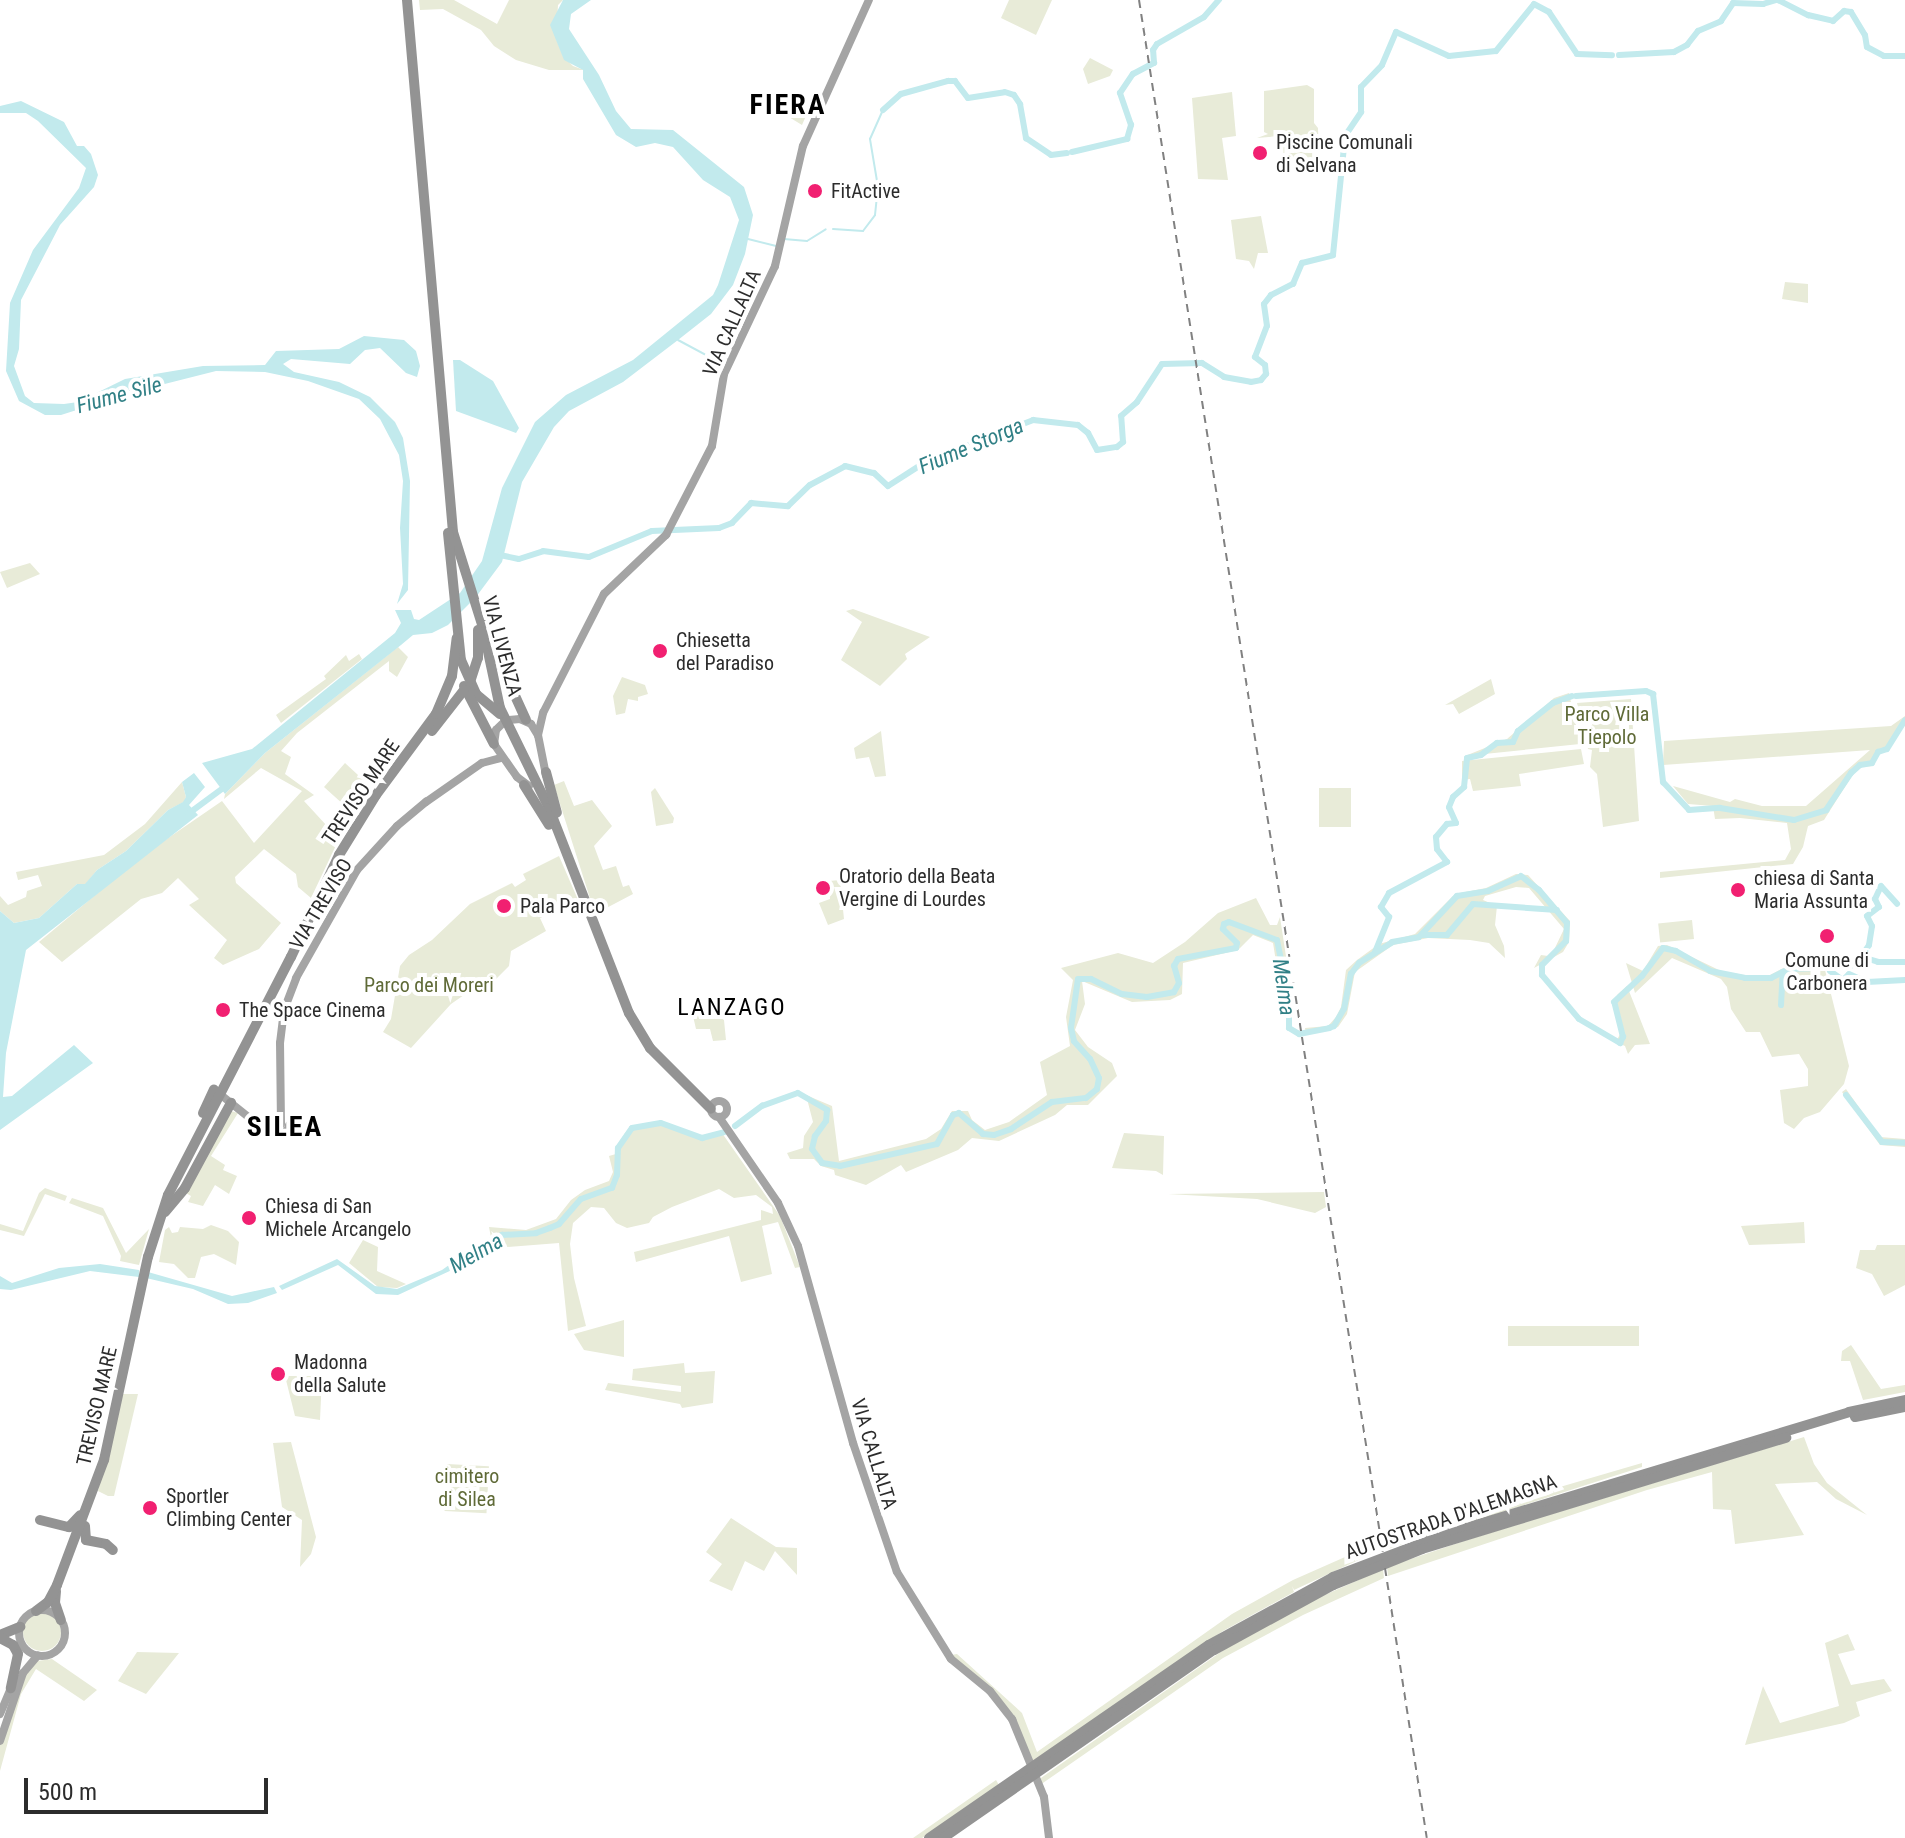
<!DOCTYPE html>
<html>
<head>
<meta charset="utf-8">
<style>
  body { margin:0 }
  #map { position:relative; width:1905px; height:1838px; overflow:hidden; background:#fff; font-family:"Roboto Condensed",sans-serif }
  div>[style] { position:absolute }
  .green>* { inset:0; background:#e8ebd8; transform-origin:0 0 }
  .round { border-radius:50% }
  .water>* { inset:0; background:#c2eaed }
  .stream>* { height:2px; margin:-1px; padding:0 1px; transform-origin:1px; border-radius:1px; background:#c2eaed }
  .river>* { height:6px; margin:-3px; padding:0 3px; transform-origin:3px; border-radius:3px; background:#c2eaed }
  .major>* { height:8px; margin:-4px; padding:0 4px; transform-origin:4px; border-radius:4px; background:#a4a4a4 }
  .major>.ring { margin:-4px; padding:0; box-sizing:content-box; background:none; border:8px solid #a4a4a4; border-radius:50% }
  .highway>* { height:10px; margin:-5px; padding:0 5px; transform-origin:5px; border-radius:5px; background:#939393 }
  .rail>* { height:2px; margin-top:-1px; transform-origin:0; background:repeating-linear-gradient(90deg,#818181 0 8px,transparent 0 14px) }
  .dots>* { width:22px; height:22px; translate:-50% -50%; box-sizing:border-box; border:4px solid #fff; border-radius:50% }
  span { translate:-50% -50%; white-space:nowrap; text-align:center; line-height:1.15; -webkit-text-stroke:8px #fff; paint-order:stroke }
  .poi-label { font-size:20px; color:#2c2c2c }
  .left { translate:0 -50%; text-align:left }
  .street-label { font-size:20px; color:#2c2c2c }
  .park-label { font-size:20px; color:#5f6a37 }
  .water-label { font-size:22px; color:#318086; font-style:italic }
  .quarter-label { font-size:24px; color:#000; letter-spacing:2px }
  .district-label { font-size:28px; color:#000; font-weight:700; letter-spacing:2px }
  .scale { position:absolute; left:24px; top:1778px; width:244px; height:36px; box-sizing:border-box; border:4px solid #2c2c2c; border-top:0; padding-left:10px; font-size:24px; line-height:28px; white-space:nowrap; color:#2c2c2c; -webkit-text-stroke:6px #fff; paint-order:stroke }
</style>
</head>
<body>
<div id="map">
  <div class="green">
    <i style="clip-path:polygon(419px 0,454px 0,497px 24px,509px 0,563px 0,558px 5px,556px 39px,563px 56px,573px 66px,584px 70px,549px 70px,516px 60px,494px 46px,481px 30px,443px 9px,420px 10px)"></i>
    <i style="clip-path:polygon(1009px 0,1052px 0,1036px 35px,1001px 18px)"></i>
    <i style="clip-path:polygon(1090px 58px,1113px 70px,1110px 76px,1088px 84px,1083px 69px)"></i>
    <i style="clip-path:polygon(1307px 85px,1314px 89px,1314px 123px,1318px 128px,1319px 159px,1284px 166px,1279px 136px,1257px 138px,1268px 134px,1264px 132px,1264px 91px)"></i>
    <i style="clip-path:polygon(783px 92px,809px 109px,802px 125px,779px 111px,776px 115px,770px 106px)"></i>
    <i style="clip-path:polygon(1232px 92px,1236px 136px,1222px 138px,1228px 180px,1198px 179px,1192px 98px)"></i>
    <i style="clip-path:polygon(1261px 216px,1268px 253px,1258px 253px,1254px 269px,1249px 261px,1236px 259px,1231px 220px)"></i>
    <i style="clip-path:polygon(1785px 282px,1808px 284px,1808px 303px,1782px 299px)"></i>
    <i style="clip-path:polygon(30px 563px,40px 574px,7px 588px,0 572px)"></i>
    <i style="clip-path:polygon(853px 609px,930px 637px,905px 654px,907px 659px,880px 686px,841px 660px,862px 622px,846px 611px)"></i>
    <i style="clip-path:polygon(398px 647px,408px 657px,397px 677px,389px 671px,389px 661px,297px 733px,281px 751px,291px 757px,285px 774px,314px 795px,304px 801px,339px 839px,311px 898px,298px 887px,296px 874px,264px 849px,235px 877px,236px 883px,281px 923px,259px 949px,223px 965px,214px 958px,227px 940px,189px 905px,199px 899px,178px 878px,162px 893px,141px 899px,62px 962px,39px 942px,142px 856px,222px 801px,254px 843px,302px 791px,261px 768px,224px 799px,225px 794px,265px 753px)"></i>
    <i style="clip-path:polygon(359px 654px,362px 659px,281px 723px,276px 715px,326px 679px,324px 676px,346px 655px,349px 661px)"></i>
    <i style="clip-path:polygon(622px 677px,645px 685px,648px 694px,638px 697px,638px 701px,628px 699px,625px 713px,616px 715px,613px 696px)"></i>
    <i style="clip-path:polygon(1491px 679px,1495px 694px,1459px 714px,1453px 704px,1445px 705px)"></i>
    <i style="clip-path:polygon(1569px 693px,1580px 744px,1465px 756px,1507px 739px,1554px 698px)"></i>
    <i style="clip-path:polygon(1631px 699px,1639px 821px,1603px 827px,1597px 774px,1590px 767px,1592px 750px,1588px 749px,1577px 703px)"></i>
    <i style="clip-path:polygon(1905px 716px,1905px 723px,1889px 750px,1880px 753px,1873px 766px,1861px 767px,1853px 774px,1824px 820px,1808px 826px,1803px 847px,1793px 864px,1660px 878px,1660px 872px,1785px 860px,1791px 849px,1787px 823px,1740px 818px,1715px 819px,1713px 806px,1688px 804px,1673px 786px,1730px 802px,1735px 799px,1762px 806px,1806px 806px,1870px 750px,1663px 765px,1664px 741px,1891px 726px)"></i>
    <i style="clip-path:polygon(881px 731px,886px 776px,875px 777px,869px 757px,856px 759px,854px 748px)"></i>
    <i style="clip-path:polygon(1581px 749px,1584px 764px,1519px 774px,1521px 786px,1473px 791px,1470px 779px,1462px 780px,1462px 761px)"></i>
    <i style="clip-path:polygon(345px 763px,371px 787px,354px 814px,324px 787px)"></i>
    <i style="clip-path:polygon(564px 781px,574px 806px,592px 800px,612px 826px,594px 846px,603px 870px,616px 866px,623px 887px,629px 885px,633px 894px,595px 914px,554px 785px)"></i>
    <i style="clip-path:polygon(182px 782px,186px 797px,184px 802px,168px 810px,126px 851px,97px 870px,85px 885px,77px 884px,39px 918px,14px 923px,0 911px,0 896px,8px 905px,26px 897px,27px 891px,42px 886px,38px 875px,18px 880px,16px 872px,104px 855px,145px 824px)"></i>
    <i style="clip-path:polygon(655px 788px,674px 818px,673px 823px,656px 826px,651px 792px)"></i>
    <i style="left:1351px;top:788px;width:39px;height:32px;rotate:90deg"></i>
    <i style="clip-path:polygon(559px 856px,579px 902px,540px 918px,546px 931px,511px 951px,509px 966px,495px 980px,490px 977px,451px 1004px,411px 1048px,383px 1032px,391px 1019px,400px 966px,409px 955px,432px 940px,470px 904px,512px 883px,515px 887px,526px 880px,523px 874px)"></i>
    <i style="clip-path:polygon(1516px 874px,1528px 875px,1570px 921px,1569px 942px,1563px 952px,1534px 968px,1541px 955px,1548px 956px,1553px 952px,1564px 929px,1529px 888px,1516px 887px,1485px 896px,1483px 900px,1497px 906px,1495px 925px,1504px 946px,1505px 958px,1489px 943px,1470px 940px,1428px 938px,1393px 945px,1355px 972px,1347px 1014px,1338px 1027px,1306px 1034px,1305px 1028px,1328px 1026px,1336px 1017px,1341px 1007px,1346px 970px,1357px 960px,1379px 944px,1415px 934px,1455px 894px,1486px 888px)"></i>
    <i style="clip-path:polygon(840px 880px,844px 919px,828px 925px,819px 903px,830px 899px,829px 881px)"></i>
    <i style="clip-path:polygon(1256px 898px,1270px 925px,1277px 925px,1280px 917px,1289px 976px,1286px 978px,1281px 979px,1278px 974px,1273px 943px,1253px 935px,1238px 950px,1183px 963px,1182px 994px,1170px 1000px,1132px 1002px,1082px 981px,1085px 1004px,1075px 1030px,1088px 1047px,1112px 1063px,1117px 1076px,1088px 1105px,1067px 1105px,1055px 1115px,999px 1141px,972px 1138px,958px 1150px,906px 1172px,901px 1165px,866px 1185px,835px 1175px,834px 1170px,821px 1166px,814px 1159px,790px 1159px,787px 1153px,803px 1148px,804px 1136px,813px 1122px,806px 1095px,832px 1106px,839px 1161px,926px 1139px,941px 1129px,952px 1111px,968px 1111px,972px 1120px,985px 1130px,1009px 1122px,1047px 1095px,1040px 1062px,1070px 1046px,1066px 1017px,1073px 980px,1061px 968px,1118px 953px,1153px 963px,1185px 942px,1218px 913px)"></i>
    <i style="left:1692px;top:920px;width:19px;height:34px;rotate:84deg"></i>
    <i style="clip-path:polygon(1667px 945px,1721px 971px,1744px 975px,1770px 975px,1791px 964px,1824px 966px,1849px 1066px,1844px 1084px,1820px 1112px,1804px 1118px,1794px 1129px,1784px 1123px,1780px 1090px,1808px 1086px,1808px 1069px,1799px 1054px,1772px 1057px,1760px 1032px,1746px 1032px,1731px 1009px,1727px 987px,1721px 979px,1672px 958px,1635px 993px,1626px 963px,1643px 971px,1658px 946px)"></i>
    <i style="clip-path:polygon(1627px 986px,1650px 1044px,1635px 1045px,1628px 1054px,1625px 1046px,1616px 1042px,1621px 1032px,1614px 1011px,1617px 995px)"></i>
    <i style="clip-path:polygon(714px 1013px,724px 1020px,726px 1040px,713px 1041px,710px 1029px,696px 1029px,693px 1016px)"></i>
    <i style="clip-path:polygon(1846px 1089px,1880px 1137px,1905px 1139px,1905px 1147px,1880px 1145px,1842px 1092px)"></i>
    <i style="clip-path:polygon(231px 1111px,238px 1113px,211px 1156px,225px 1165px,223px 1170px,237px 1176px,229px 1194px,215px 1185px,203px 1206px,188px 1202px,191px 1196px,184px 1192px)"></i>
    <i style="clip-path:polygon(655px 1122px,699px 1137px,722px 1133px,780px 1216px,800px 1267px,795px 1268px,778px 1222px,762px 1226px,772px 1274px,741px 1282px,729px 1236px,636px 1262px,634px 1252px,761px 1220px,761px 1210px,773px 1214px,772px 1207px,756px 1195px,734px 1198px,719px 1189px,672px 1207px,653px 1217px,649px 1223px,627px 1228px,616px 1223px,604px 1208px,591px 1207px,573px 1223px,570px 1244px,574px 1278px,586px 1326px,568px 1331px,559px 1243px,507px 1247px,502px 1240px,492px 1243px,489px 1227px,526px 1230px,556px 1219px,571px 1200px,585px 1190px,609px 1181px,613px 1172px,609px 1156px,616px 1154px,625px 1133px)"></i>
    <i style="clip-path:polygon(1124px 1133px,1164px 1136px,1163px 1175px,1156px 1171px,1112px 1168px)"></i>
    <i style="clip-path:polygon(45px 1188px,67px 1196px,65px 1201px,45px 1194px,24px 1236px,0 1230px,0 1224px,23px 1231px,39px 1193px)"></i>
    <i style="clip-path:polygon(1324px 1192px,1326px 1207px,1315px 1213px,1257px 1199px,1168px 1194px)"></i>
    <i style="clip-path:polygon(72px 1198px,103px 1208px,126px 1253px,149px 1229px,139px 1265px,120px 1261px,121px 1256px,103px 1216px,69px 1203px)"></i>
    <i style="clip-path:polygon(1804px 1222px,1805px 1243px,1749px 1245px,1741px 1226px)"></i>
    <i style="clip-path:polygon(211px 1225px,228px 1231px,239px 1242px,236px 1265px,214px 1254px,201px 1257px,195px 1278px,188px 1278px,174px 1264px,159px 1262px,165px 1230px,169px 1227px,172px 1233px,178px 1232px,180px 1227px,203px 1229px)"></i>
    <i style="clip-path:polygon(363px 1240px,378px 1247px,377px 1271px,406px 1284px,397px 1288px,378px 1287px,349px 1263px)"></i>
    <i style="clip-path:polygon(1877px 1245px,1905px 1245px,1905px 1285px,1884px 1296px,1872px 1274px,1856px 1268px,1860px 1250px,1875px 1250px)"></i>
    <i style="clip-path:polygon(624px 1320px,624px 1357px,584px 1350px,574px 1334px)"></i>
    <i style="left:1639px;top:1326px;width:20px;height:131px;rotate:90deg"></i>
    <i style="clip-path:polygon(1851px 1345px,1881px 1389px,1905px 1385px,1905px 1392px,1863px 1400px,1850px 1361px,1841px 1361px,1842px 1351px)"></i>
    <i style="clip-path:polygon(684px 1363px,685px 1373px,715px 1371px,713px 1403px,682px 1408px,680px 1404px,605px 1390px,608px 1383px,681px 1392px,681px 1386px,632px 1380px,633px 1369px)"></i>
    <i style="clip-path:polygon(285px 1376px,322px 1376px,320px 1420px,295px 1416px)"></i>
    <i style="clip-path:polygon(122px 1394px,138px 1394px,114px 1496px,108px 1496px,98px 1491px,100px 1482px)"></i>
    <i style="clip-path:polygon(1804px 1437px,1814px 1464px,1827px 1483px,1867px 1515px,1836px 1499px,1817px 1482px,1775px 1484px,1804px 1535px,1735px 1544px,1731px 1510px,1713px 1509px,1712px 1472px,1647px 1490px,1388px 1576px,1387px 1567px,1467px 1540px)"></i>
    <i style="clip-path:polygon(291px 1442px,316px 1537px,311px 1554px,300px 1567px,302px 1520px,282px 1507px,273px 1443px)"></i>
    <i style="clip-path:polygon(1642px 1463px,1642px 1467px,1385px 1550px,1383px 1540px,1409px 1531px)"></i>
    <i style="left:447px;top:1464px;width:42px;height:47px;rotate:3deg"></i>
    <i style="clip-path:polygon(731px 1518px,776px 1547px,797px 1548px,797px 1575px,775px 1551px,764px 1571px,745px 1561px,732px 1591px,709px 1581px,722px 1564px,706px 1552px)"></i>
    <i style="clip-path:polygon(1379px 1542px,1380px 1550px,1294px 1590px,1292px 1586px,1294px 1592px,1223px 1631px,1032px 1762px,1013px 1717px,951px 1655px,957px 1654px,1022px 1713px,1037px 1752px,1232px 1614px,1293px 1580px)"></i>
    <i style="clip-path:polygon(1383px 1569px,1384px 1578px,1303px 1615px,1223px 1658px,1040px 1785px,1038px 1780px,1235px 1642px,1300px 1606px)"></i>
    <i class="round" style="left:23px;top:1613px;width:38px;height:38px"></i>
    <i style="clip-path:polygon(1848px 1634px,1855px 1650px,1838px 1654px,1851px 1685px,1884px 1679px,1892px 1691px,1856px 1702px,1860px 1716px,1844px 1723px,1745px 1745px,1763px 1686px,1780px 1723px,1839px 1706px,1825px 1643px)"></i>
    <i style="clip-path:polygon(137px 1652px,179px 1653px,146px 1694px,118px 1681px)"></i>
    <i style="clip-path:polygon(52px 1659px,97px 1690px,84px 1701px,36px 1669px,21px 1694px,0 1771px,0 1745px,28px 1669px,37px 1661px)"></i>
    <i style="clip-path:polygon(996px 1780px,999px 1785px,958px 1813px,922px 1838px,913px 1838px)"></i>
  </div>
  <div class="water">
    <i style="clip-path:polygon(563px 0,591px 0,571px 14px,569px 29px,599px 75px,616px 111px,631px 129px,673px 130px,744px 187px,753px 215px,745px 254px,733px 285px,711px 314px,678px 340px,623px 382px,569px 411px,554px 427px,522px 482px,502px 562px,476px 597px,448px 625px,432px 633px,413px 635px,401px 645px,265px 753px,225px 794px,202px 763px,252px 749px,395px 633px,401px 623px,395px 610px,411px 610px,414px 619px,419px 620px,460px 593px,482px 561px,502px 488px,535px 422px,566px 395px,633px 360px,713px 295px,718px 285px,739px 220px,730px 197px,703px 180px,673px 147px,655px 143px,636px 147px,616px 135px,583px 79px,583px 70px,564px 60px,550px 25px)"></i>
    <i style="clip-path:polygon(21px 101px,64px 122px,77px 146px,84px 146px,91px 154px,98px 175px,94px 187px,60px 225px,21px 300px,19px 349px,14px 366px,25px 396px,34px 403px,64px 404px,78px 402px,125px 379px,203px 366px,265px 365px,276px 351px,339px 349px,364px 336px,404px 340px,416px 351px,420px 366px,417px 377px,406px 373px,380px 348px,365px 350px,350px 364px,291px 359px,283px 364px,294px 372px,339px 382px,370px 397px,395px 422px,403px 438px,410px 481px,408px 590px,397px 604px,403px 584px,400px 528px,403px 481px,399px 455px,380px 419px,359px 399px,308px 381px,265px 372px,216px 371px,133px 392px,61px 415px,45px 415px,19px 401px,6px 371px,10px 303px,33px 250px,79px 188px,86px 168px,38px 121px,26px 113px,0 113px,0 106px)"></i>
    <i style="clip-path:polygon(453px 360px,460px 360px,493px 381px,519px 428px,516px 433px,456px 411px)"></i>
    <i style="clip-path:polygon(194px 773px,205px 787px,189px 805px,198px 815px,26px 950px,6px 1053px,3px 1097px,12px 1096px,74px 1045px,93px 1063px,0 1130px,0 911px,14px 923px,39px 918px,77px 884px,85px 884px,97px 870px,126px 851px,168px 810px,183px 802px,186px 797px,182px 782px)"></i>
    <i style="clip-path:polygon(487px 1238px,488px 1245px,454px 1269px,398px 1295px,376px 1294px,338px 1265px,282px 1290px,279px 1286px,337px 1259px,375px 1286px,397px 1289px,442px 1270px)"></i>
    <i style="clip-path:polygon(100px 1264px,139px 1270px,139px 1277px,90px 1271px,11px 1290px,0 1289px,0 1276px,12px 1283px,59px 1268px)"></i>
    <i style="clip-path:polygon(148px 1272px,232px 1296px,274px 1287px,277px 1293px,248px 1303px,228px 1304px,193px 1289px,146px 1278px)"></i>
  </div>
  <div class="stream">
    <i style="left:833px;top:229px;width:30px;rotate:4deg"></i>
    <i style="left:863px;top:231px;width:20px;rotate:-53deg"></i>
    <i style="left:875px;top:215px;width:28px;rotate:-84deg"></i>
    <i style="left:878px;top:187px;width:49px;rotate:-99.5deg"></i>
    <i style="left:870px;top:139px;width:32px;rotate:-66deg"></i>
    <i style="left:748px;top:239px;width:29px;rotate:14deg"></i>
    <i style="left:784px;top:239px;width:23px;rotate:5deg"></i>
    <i style="left:807px;top:241px;width:22px;rotate:-32deg"></i>
    <i style="left:678px;top:340px;width:51px;rotate:28.1deg"></i>
  </div>
  <div class="river">
    <i style="left:1778px;top:0;width:34px;rotate:27deg"></i>
    <i style="left:1808px;top:15px;width:26px;rotate:13deg"></i>
    <i style="left:1833px;top:21px;width:15px;rotate:-42deg"></i>
    <i style="left:1844px;top:11px;width:7px;rotate:8deg"></i>
    <i style="left:1851px;top:12px;width:27px;rotate:59deg"></i>
    <i style="left:1865px;top:35px;width:12px;rotate:81deg"></i>
    <i style="left:1867px;top:47px;width:19px;rotate:28deg"></i>
    <i style="left:1884px;top:56px;width:21px"></i>
    <i style="left:1619px;top:55px;width:55px;rotate:-3.1deg"></i>
    <i style="left:1674px;top:52px;width:15px;rotate:-28deg"></i>
    <i style="left:1687px;top:45px;width:18px;rotate:-52deg"></i>
    <i style="left:1698px;top:31px;width:25px;rotate:-23deg"></i>
    <i style="left:1721px;top:21px;width:22px;rotate:-56deg"></i>
    <i style="left:1733px;top:3px;width:30px;rotate:2deg"></i>
    <i style="left:1763px;top:4px;width:14px;rotate:-17deg"></i>
    <i style="left:883px;top:110px;width:24px;rotate:-42deg"></i>
    <i style="left:901px;top:94px;width:49px;rotate:-15.5deg"></i>
    <i style="left:948px;top:81px;width:7px"></i>
    <i style="left:955px;top:81px;width:21px;rotate:53deg"></i>
    <i style="left:968px;top:98px;width:37px;rotate:-9deg"></i>
    <i style="left:1005px;top:92px;width:9px;rotate:18deg"></i>
    <i style="left:1014px;top:95px;width:11px;rotate:56deg"></i>
    <i style="left:1020px;top:104px;width:35px;rotate:80deg"></i>
    <i style="left:1026px;top:138px;width:30px;rotate:34deg"></i>
    <i style="left:1051px;top:155px;width:16px;rotate:-7deg"></i>
    <i style="left:1072px;top:152px;width:57px;rotate:-13.3deg"></i>
    <i style="left:1127px;top:139px;width:15px;rotate:-74deg"></i>
    <i style="left:1131px;top:125px;width:34px;rotate:-109deg"></i>
    <i style="left:1120px;top:93px;width:23px;rotate:-56deg"></i>
    <i style="left:1133px;top:74px;width:24px;rotate:-28deg"></i>
    <i style="left:1154px;top:63px;width:13px;rotate:-94deg"></i>
    <i style="left:1153px;top:50px;width:7px;rotate:-56deg"></i>
    <i style="left:1157px;top:44px;width:54px;rotate:-29.9deg"></i>
    <i style="left:1204px;top:17px;width:23px;rotate:-49deg"></i>
    <i style="left:500px;top:555px;width:19px;rotate:12deg"></i>
    <i style="left:519px;top:559px;width:25px;rotate:-18deg"></i>
    <i style="left:543px;top:551px;width:46px;rotate:7.4deg"></i>
    <i style="left:589px;top:557px;width:68px;rotate:-22.4deg"></i>
    <i style="left:652px;top:531px;width:67px;rotate:-2.6deg"></i>
    <i style="left:719px;top:528px;width:14px;rotate:-21deg"></i>
    <i style="left:732px;top:523px;width:28px;rotate:-46deg"></i>
    <i style="left:751px;top:503px;width:37px;rotate:5deg"></i>
    <i style="left:788px;top:506px;width:30px;rotate:-44deg"></i>
    <i style="left:810px;top:485px;width:40px;rotate:-28deg"></i>
    <i style="left:845px;top:466px;width:30px;rotate:14deg"></i>
    <i style="left:874px;top:473px;width:19px;rotate:43deg"></i>
    <i style="left:888px;top:486px;width:46px;rotate:-32.7deg"></i>
    <i style="left:927px;top:461px;width:114px;rotate:-21.1deg"></i>
    <i style="left:1033px;top:420px;width:45px;rotate:6.3deg"></i>
    <i style="left:1078px;top:425px;width:13px;rotate:39deg"></i>
    <i style="left:1088px;top:433px;width:19px;rotate:62deg"></i>
    <i style="left:1097px;top:450px;width:20px;rotate:-9deg"></i>
    <i style="left:1117px;top:447px;width:8px;rotate:-40deg"></i>
    <i style="left:1123px;top:442px;width:26px;rotate:-94deg"></i>
    <i style="left:1121px;top:416px;width:21px;rotate:-41deg"></i>
    <i style="left:1137px;top:402px;width:45px;rotate:-56.7deg"></i>
    <i style="left:1162px;top:364px;width:40px;rotate:-1.4deg"></i>
    <i style="left:1202px;top:363px;width:26px;rotate:32deg"></i>
    <i style="left:1224px;top:377px;width:27px;rotate:10deg"></i>
    <i style="left:1251px;top:382px;width:10px;rotate:-11deg"></i>
    <i style="left:1261px;top:380px;width:8px;rotate:-50deg"></i>
    <i style="left:1266px;top:374px;width:9px;rotate:-96deg"></i>
    <i style="left:1265px;top:365px;width:13px;rotate:-141deg"></i>
    <i style="left:1255px;top:357px;width:33px;rotate:-69deg"></i>
    <i style="left:1267px;top:326px;width:22px;rotate:-98deg"></i>
    <i style="left:1264px;top:304px;width:11px;rotate:-52deg"></i>
    <i style="left:1271px;top:295px;width:25px;rotate:-27deg"></i>
    <i style="left:1293px;top:284px;width:23px;rotate:-67deg"></i>
    <i style="left:1302px;top:263px;width:32px;rotate:-14deg"></i>
    <i style="left:1333px;top:255px;width:120px;rotate:-84.2deg"></i>
    <i style="left:1345px;top:136px;width:29px;rotate:-56deg"></i>
    <i style="left:1361px;top:112px;width:25px;rotate:-90deg"></i>
    <i style="left:1361px;top:87px;width:30px;rotate:-46deg"></i>
    <i style="left:1382px;top:65px;width:36px;rotate:-67deg"></i>
    <i style="left:1396px;top:32px;width:58px;rotate:24.4deg"></i>
    <i style="left:1449px;top:56px;width:47px;rotate:-6.1deg"></i>
    <i style="left:1496px;top:51px;width:60px;rotate:-51deg"></i>
    <i style="left:1534px;top:4px;width:17px;rotate:28deg"></i>
    <i style="left:1549px;top:12px;width:50px;rotate:56.3deg"></i>
    <i style="left:1577px;top:54px;width:35px;rotate:2deg"></i>
    <i style="left:1576px;top:696px;width:70px;rotate:-4.1deg"></i>
    <i style="left:1646px;top:691px;width:8px;rotate:23deg"></i>
    <i style="left:1653px;top:694px;width:89px;rotate:83.5deg"></i>
    <i style="left:1663px;top:782px;width:38px;rotate:47deg"></i>
    <i style="left:1689px;top:810px;width:31px;rotate:-4deg"></i>
    <i style="left:1720px;top:808px;width:75px;rotate:9.2deg"></i>
    <i style="left:1794px;top:820px;width:34px;rotate:-17deg"></i>
    <i style="left:1826px;top:810px;width:45px;rotate:-56deg"></i>
    <i style="left:1851px;top:773px;width:12px;rotate:-42deg"></i>
    <i style="left:1860px;top:765px;width:12px;rotate:-9deg"></i>
    <i style="left:1872px;top:763px;width:13px;rotate:-61deg"></i>
    <i style="left:1878px;top:752px;width:9px;rotate:-18deg"></i>
    <i style="left:1887px;top:749px;width:34px;rotate:-58deg"></i>
    <i style="left:188px;top:814px;width:49px;rotate:-36.6deg"></i>
    <i style="left:1422px;top:935px;width:25px"></i>
    <i style="left:1447px;top:935px;width:40px;rotate:-50deg"></i>
    <i style="left:1473px;top:904px;width:84px;rotate:4.1deg"></i>
    <i style="left:1375px;top:952px;width:38px;rotate:-68deg"></i>
    <i style="left:1389px;top:917px;width:13px;rotate:-129deg"></i>
    <i style="left:1381px;top:907px;width:16px;rotate:-60deg"></i>
    <i style="left:1389px;top:893px;width:66px;rotate:-28.1deg"></i>
    <i style="left:1447px;top:862px;width:16px;rotate:-128deg"></i>
    <i style="left:1437px;top:849px;width:12px;rotate:-95deg"></i>
    <i style="left:1436px;top:837px;width:17px;rotate:-50deg"></i>
    <i style="left:1447px;top:824px;width:9px;rotate:-6deg"></i>
    <i style="left:1456px;top:823px;width:17px;rotate:-114deg"></i>
    <i style="left:1449px;top:807px;width:11px;rotate:-68deg"></i>
    <i style="left:1453px;top:797px;width:15px;rotate:-42deg"></i>
    <i style="left:1464px;top:787px;width:29px;rotate:-84deg"></i>
    <i style="left:1467px;top:758px;width:14px;rotate:-12deg"></i>
    <i style="left:1481px;top:755px;width:20px;rotate:-37deg"></i>
    <i style="left:1497px;top:743px;width:16px;rotate:-4deg"></i>
    <i style="left:1513px;top:742px;width:12px;rotate:-66deg"></i>
    <i style="left:1518px;top:731px;width:45px;rotate:-38.7deg"></i>
    <i style="left:1553px;top:703px;width:20px;rotate:-20deg"></i>
    <i style="left:1861px;top:957px;width:14px;rotate:-56deg"></i>
    <i style="left:1869px;top:945px;width:19px;rotate:-81deg"></i>
    <i style="left:1872px;top:926px;width:11px;rotate:-117deg"></i>
    <i style="left:1867px;top:916px;width:15px;rotate:-37deg"></i>
    <i style="left:1879px;top:907px;width:9px;rotate:-117deg"></i>
    <i style="left:1875px;top:899px;width:14px;rotate:-65deg"></i>
    <i style="left:1881px;top:886px;width:24px;rotate:48deg"></i>
    <i style="left:1830px;top:971px;width:16px;rotate:35deg"></i>
    <i style="left:1843px;top:980px;width:8px;rotate:-45deg"></i>
    <i style="left:1849px;top:974px;width:20px;rotate:24deg"></i>
    <i style="left:1867px;top:982px;width:38px;rotate:-3deg"></i>
    <i style="left:1781px;top:1005px;width:33px;rotate:-87deg"></i>
    <i style="left:1846px;top:1095px;width:59px;rotate:52.5deg"></i>
    <i style="left:1882px;top:1142px;width:23px;rotate:2deg"></i>
    <i style="left:735px;top:1126px;width:34px;rotate:-37deg"></i>
    <i style="left:762px;top:1106px;width:38px;rotate:-20deg"></i>
    <i style="left:798px;top:1093px;width:34px;rotate:30deg"></i>
    <i style="left:827px;top:1110px;width:11px;rotate:95deg"></i>
    <i style="left:826px;top:1121px;width:19px;rotate:126deg"></i>
    <i style="left:815px;top:1136px;width:13px;rotate:103deg"></i>
    <i style="left:812px;top:1149px;width:17px;rotate:54deg"></i>
    <i style="left:822px;top:1163px;width:18px;rotate:9deg"></i>
    <i style="left:840px;top:1166px;width:99px;rotate:-12.8deg"></i>
    <i style="left:937px;top:1144px;width:33px;rotate:-61deg"></i>
    <i style="left:953px;top:1115px;width:6px;rotate:-18deg"></i>
    <i style="left:959px;top:1113px;width:32px;rotate:41deg"></i>
    <i style="left:983px;top:1134px;width:11px;rotate:5deg"></i>
    <i style="left:994px;top:1135px;width:18px;rotate:-19deg"></i>
    <i style="left:1011px;top:1129px;width:49px;rotate:-33.4deg"></i>
    <i style="left:1052px;top:1102px;width:34px;rotate:-7deg"></i>
    <i style="left:1086px;top:1098px;width:14px;rotate:-39deg"></i>
    <i style="left:1097px;top:1089px;width:11px;rotate:-80deg"></i>
    <i style="left:1099px;top:1078px;width:21px;rotate:-115deg"></i>
    <i style="left:1090px;top:1059px;width:24px;rotate:-132deg"></i>
    <i style="left:1074px;top:1041px;width:13px;rotate:-103deg"></i>
    <i style="left:1071px;top:1028px;width:49px;rotate:-81.9deg"></i>
    <i style="left:1078px;top:979px;width:13px"></i>
    <i style="left:1091px;top:979px;width:34px;rotate:26deg"></i>
    <i style="left:1122px;top:994px;width:25px;rotate:7deg"></i>
    <i style="left:1147px;top:997px;width:27px;rotate:-10deg"></i>
    <i style="left:1174px;top:992px;width:10px;rotate:-61deg"></i>
    <i style="left:1179px;top:983px;width:18px;rotate:-106deg"></i>
    <i style="left:1174px;top:966px;width:8px;rotate:-60deg"></i>
    <i style="left:1178px;top:959px;width:59px;rotate:-10.7deg"></i>
    <i style="left:1236px;top:948px;width:5px;rotate:-79deg"></i>
    <i style="left:1237px;top:943px;width:20px;rotate:-135deg"></i>
    <i style="left:1223px;top:929px;width:5px;rotate:-79deg"></i>
    <i style="left:1224px;top:924px;width:5px;rotate:-22deg"></i>
    <i style="left:1229px;top:922px;width:51px;rotate:20.6deg"></i>
    <i style="left:1277px;top:940px;width:60px;rotate:78.5deg"></i>
    <i style="left:1289px;top:999px;width:29px;rotate:90deg"></i>
    <i style="left:1289px;top:1028px;width:12px;rotate:31deg"></i>
    <i style="left:1299px;top:1034px;width:31px;rotate:-11deg"></i>
    <i style="left:1329px;top:1028px;width:5px;rotate:-22deg"></i>
    <i style="left:1334px;top:1026px;width:20px;rotate:-60deg"></i>
    <i style="left:1344px;top:1009px;width:36px;rotate:-79deg"></i>
    <i style="left:1351px;top:974px;width:14px;rotate:-54deg"></i>
    <i style="left:1359px;top:963px;width:39px;rotate:-32deg"></i>
    <i style="left:1392px;top:942px;width:27px;rotate:-10deg"></i>
    <i style="left:1419px;top:937px;width:56px;rotate:-47.2deg"></i>
    <i style="left:1457px;top:896px;width:31px;rotate:-9deg"></i>
    <i style="left:1488px;top:891px;width:36px;rotate:-24deg"></i>
    <i style="left:1521px;top:876px;width:23px;rotate:38deg"></i>
    <i style="left:1539px;top:890px;width:43px;rotate:49.7deg"></i>
    <i style="left:1567px;top:923px;width:18px;rotate:93deg"></i>
    <i style="left:1566px;top:941px;width:34px;rotate:135deg"></i>
    <i style="left:1542px;top:965px;width:10px;rotate:90deg"></i>
    <i style="left:1542px;top:975px;width:57px;rotate:49.9deg"></i>
    <i style="left:1579px;top:1019px;width:48px;rotate:30.3deg"></i>
    <i style="left:1620px;top:1043px;width:7px;rotate:-63deg"></i>
    <i style="left:1623px;top:1037px;width:36px;rotate:-104deg"></i>
    <i style="left:1614px;top:1002px;width:38px;rotate:-43deg"></i>
    <i style="left:1642px;top:976px;width:35px;rotate:-53deg"></i>
    <i style="left:1663px;top:948px;width:13px;rotate:13deg"></i>
    <i style="left:1676px;top:951px;width:39px;rotate:30deg"></i>
    <i style="left:1710px;top:971px;width:36px;rotate:11deg"></i>
    <i style="left:1745px;top:978px;width:26px"></i>
    <i style="left:1771px;top:978px;width:20px;rotate:-27deg"></i>
    <i style="left:1789px;top:969px;width:23px;rotate:-2deg"></i>
    <i style="left:1812px;top:968px;width:22px;rotate:-21deg"></i>
    <i style="left:1833px;top:960px;width:20px;rotate:15deg"></i>
    <i style="left:1852px;top:965px;width:13px;rotate:-39deg"></i>
    <i style="left:1862px;top:957px;width:17px;rotate:17deg"></i>
    <i style="left:1878px;top:962px;width:27px"></i>
    <i style="left:480px;top:1246px;width:25px;rotate:-27deg"></i>
    <i style="left:502px;top:1235px;width:34px;rotate:-3deg"></i>
    <i style="left:536px;top:1233px;width:15px;rotate:-20deg"></i>
    <i style="left:550px;top:1228px;width:10px;rotate:-24deg"></i>
    <i style="left:559px;top:1224px;width:33px;rotate:-49deg"></i>
    <i style="left:581px;top:1199px;width:33px;rotate:-20deg"></i>
    <i style="left:612px;top:1188px;width:14px;rotate:-69deg"></i>
    <i style="left:617px;top:1175px;width:27px;rotate:-88deg"></i>
    <i style="left:618px;top:1148px;width:24px;rotate:-55deg"></i>
    <i style="left:632px;top:1128px;width:29px;rotate:-10deg"></i>
    <i style="left:661px;top:1123px;width:44px;rotate:20.1deg"></i>
    <i style="left:702px;top:1138px;width:23px;rotate:-15deg"></i>
  </div>
  <div class="major">
    <i style="left:509px;top:720px;width:11px;rotate:-5deg"></i>
    <i style="left:520px;top:719px;width:12px;rotate:24deg"></i>
    <i style="left:531px;top:724px;width:13px;rotate:58deg"></i>
    <i style="left:538px;top:735px;width:41px;rotate:78.7deg"></i>
    <i style="left:502px;top:724px;width:8px;rotate:135deg"></i>
    <i style="left:496px;top:730px;width:14px;rotate:98deg"></i>
    <i style="left:494px;top:744px;width:40px;rotate:55.1deg"></i>
    <i style="left:517px;top:777px;width:15px;rotate:37deg"></i>
    <i style="left:538px;top:735px;width:23px;rotate:-77deg"></i>
    <i style="left:543px;top:713px;width:134px;rotate:-62.9deg"></i>
    <i style="left:604px;top:594px;width:86px;rotate:-43.6deg"></i>
    <i style="left:666px;top:535px;width:100px;rotate:-62.7deg"></i>
    <i style="left:712px;top:446px;width:73px;rotate:-80.5deg"></i>
    <i style="left:724px;top:374px;width:119px;rotate:-64.7deg"></i>
    <i style="left:775px;top:266px;width:123px;rotate:-76.9deg"></i>
    <i style="left:803px;top:146px;width:160px;rotate:-65.7deg"></i>
    <i style="left:216px;top:1091px;width:64px;rotate:38.7deg"></i>
    <i style="left:266px;top:1131px;width:14px"></i>
    <i class="ring" style="left:711px;top:1101px;width:8px;height:8px"></i>
    <i style="left:719px;top:1117px;width:104px;rotate:55.5deg"></i>
    <i style="left:778px;top:1203px;width:47px;rotate:65.1deg"></i>
    <i style="left:798px;top:1246px;width:205px;rotate:74.4deg"></i>
    <i style="left:853px;top:1443px;width:136px;rotate:71.2deg"></i>
    <i style="left:897px;top:1572px;width:102px;rotate:58.2deg"></i>
    <i style="left:951px;top:1659px;width:50px;rotate:39.4deg"></i>
    <i style="left:990px;top:1691px;width:36px;rotate:52deg"></i>
    <i style="left:1012px;top:1719px;width:84px;rotate:67.7deg"></i>
    <i style="left:1044px;top:1797px;width:41px;rotate:83deg"></i>
    <i style="left:281px;top:1124px;width:81px;rotate:-90.7deg"></i>
    <i style="left:280px;top:1043px;width:33px;rotate:-83deg"></i>
    <i style="left:284px;top:1010px;width:34px;rotate:-69deg"></i>
    <i style="left:296px;top:978px;width:124px;rotate:-60.5deg"></i>
    <i style="left:357px;top:870px;width:59px;rotate:-47.7deg"></i>
    <i style="left:397px;top:826px;width:38px;rotate:-40deg"></i>
    <i style="left:426px;top:802px;width:68px;rotate:-34.9deg"></i>
    <i style="left:482px;top:763px;width:20px;rotate:-15deg"></i>
    <i style="left:280px;top:1131px;width:7px;rotate:8deg"></i>
    <i style="left:287px;top:1132px;width:7px;rotate:-74deg"></i>
    <i class="ring" style="left:19px;top:1610px;width:38px;height:38px"></i>
    <i style="left:0;top:1714px;width:30px;rotate:-67deg"></i>
    <i style="left:0;top:1741px;width:72px;rotate:-71.3deg"></i>
    <i style="left:23px;top:1673px;width:23px;rotate:-50deg"></i>
  </div>
  <div class="highway">
    <i style="left:407px;top:0;width:534px;rotate:85.06deg"></i>
    <i style="left:453px;top:532px;width:101px;rotate:72.6deg"></i>
    <i style="left:483px;top:628px;width:82px;rotate:78deg"></i>
    <i style="left:500px;top:708px;width:111px;rotate:63.9deg"></i>
    <i style="left:549px;top:808px;width:220px;rotate:68.7deg"></i>
    <i style="left:629px;top:1013px;width:41px;rotate:59deg"></i>
    <i style="left:650px;top:1048px;width:86px;rotate:45deg"></i>
    <i style="left:448px;top:533px;width:128px;rotate:84.2deg"></i>
    <i style="left:461px;top:660px;width:37px;rotate:66deg"></i>
    <i style="left:476px;top:694px;width:31px;rotate:40deg"></i>
    <i style="left:492px;top:645px;width:82px;rotate:65.6deg"></i>
    <i style="left:471px;top:679px;width:22px;rotate:-72deg"></i>
    <i style="left:478px;top:658px;width:28px;rotate:-90deg"></i>
    <i style="left:464px;top:686px;width:65px;rotate:62.7deg"></i>
    <i style="left:432px;top:731px;width:52px;rotate:-52deg"></i>
    <i style="left:546px;top:772px;width:42px;rotate:75deg"></i>
    <i style="left:524px;top:785px;width:47px;rotate:58deg"></i>
    <i style="left:203px;top:1113px;width:26px;rotate:-65deg"></i>
    <i style="left:165px;top:1212px;width:31px;rotate:-50deg"></i>
    <i style="left:185px;top:1188px;width:97px;rotate:-61.6deg"></i>
    <i style="left:1855px;top:1417px;width:51px;rotate:-11.3deg"></i>
    <i style="left:40px;top:1520px;width:30px;rotate:14deg"></i>
    <i style="left:69px;top:1527px;width:16px;rotate:-47deg"></i>
    <i style="left:85px;top:1526px;width:14px;rotate:86deg"></i>
    <i style="left:86px;top:1540px;width:20px;rotate:11deg"></i>
    <i style="left:106px;top:1544px;width:9px;rotate:41deg"></i>
    <i style="left:56px;top:1591px;width:12px;rotate:95deg"></i>
    <i style="left:55px;top:1603px;width:18px;rotate:71deg"></i>
    <i style="left:36px;top:1611px;width:15px;rotate:-37deg"></i>
    <i style="left:48px;top:1602px;width:19px;rotate:-62deg"></i>
    <i style="left:57px;top:1585px;width:134px;rotate:-69.4deg"></i>
    <i style="left:104px;top:1460px;width:208px;rotate:-77.8deg"></i>
    <i style="left:148px;top:1257px;width:65px;rotate:-72.1deg"></i>
    <i style="left:168px;top:1195px;width:268px;rotate:-62.7deg"></i>
    <i style="left:291px;top:957px;width:113px;rotate:-64.8deg"></i>
    <i style="left:339px;top:855px;width:70px;rotate:-58.3deg"></i>
    <i style="left:376px;top:795px;width:101px;rotate:-53.5deg"></i>
    <i style="left:436px;top:714px;width:41px;rotate:-67.2deg"></i>
    <i style="left:452px;top:676px;width:38px;rotate:-83deg"></i>
    <i style="left:0;top:1635px;width:22px;rotate:-22deg"></i>
    <i style="left:0;top:1638px;width:15px;rotate:28deg"></i>
    <i style="left:13px;top:1645px;width:10px;rotate:61deg"></i>
    <i style="left:18px;top:1654px;width:35px;rotate:102deg"></i>
    <i style="left:929px;top:1838px;width:340px;rotate:-34.6deg"></i>
    <i style="left:1209px;top:1645px;width:141px;rotate:-28.7deg"></i>
    <i style="left:1333px;top:1577px;width:121px;rotate:-20.8deg"></i>
    <i style="left:1446px;top:1534px;width:421px;rotate:-16.8deg"></i>
    <i style="left:1849px;top:1412px;width:57px;rotate:-12.1deg"></i>
    <i style="left:943px;top:1838px;width:330px;rotate:-34.8deg"></i>
    <i style="left:1214px;top:1650px;width:136px;rotate:-28.6deg"></i>
    <i style="left:1333px;top:1585px;width:96px;rotate:-22deg"></i>
    <i style="left:1422px;top:1549px;width:381px;rotate:-17deg"></i>
  </div>
  <div class="rail">
    <i style="left:1139px;top:0;width:1571px;rotate:81.07deg"></i>
    <i style="left:1385px;top:1568px;width:273px;rotate:81.2deg"></i>
  </div>
  <div class="dots">
    <i style="left:1260px;top:153px;background:#f12071"></i>
    <i style="left:815px;top:191px;background:#f12071"></i>
    <i style="left:660px;top:651px;background:#f12071"></i>
    <i style="left:823px;top:888px;background:#f12071"></i>
    <i style="left:1738px;top:890px;background:#f12071"></i>
    <i style="left:504px;top:906px;background:#f12071"></i>
    <i style="left:1827px;top:936px;background:#f12071"></i>
    <i style="left:223px;top:1010px;background:#f12071"></i>
    <i style="left:249px;top:1218px;background:#f12071"></i>
    <i style="left:278px;top:1374px;background:#f12071"></i>
    <i style="left:150px;top:1508px;background:#f12071"></i>
  </div>
  <div class="poi-label">
    <span class="left" style="left:1276px;top:154px">Piscine Comunali<br>di Selvana</span>
    <span class="left" style="left:831px;top:191px">FitActive</span>
    <span class="left" style="left:676px;top:652px">Chiesetta<br>del Paradiso</span>
    <span class="left" style="left:839px;top:888px">Oratorio della Beata<br>Vergine di Lourdes</span>
    <span class="left" style="left:1754px;top:890px">chiesa di Santa<br>Maria Assunta</span>
    <span class="left" style="left:520px;top:906px">Pala Parco</span>
    <span style="left:1827px;top:972px">Comune di<br>Carbonera</span>
    <span class="left" style="left:239px;top:1010px">The Space Cinema</span>
    <span class="left" style="left:265px;top:1218px">Chiesa di San<br>Michele Arcangelo</span>
    <span class="left" style="left:294px;top:1374px">Madonna<br>della Salute</span>
    <span class="left" style="left:166px;top:1508px">Sportler<br>Climbing Center</span>
  </div>
  <div class="street-label">
    <span style="left:732px;top:323px;rotate:-66deg">VIA CALLALTA</span>
    <span style="left:502px;top:646px;rotate:75deg">VIA LIVENZA</span>
    <span style="left:361px;top:792px;rotate:-56deg">TREVISO MARE</span>
    <span style="left:321px;top:904px;rotate:-59deg">VIA TREVISO</span>
    <span style="left:97px;top:1406px;rotate:-77deg">TREVISO MARE</span>
    <span style="left:874px;top:1454px;rotate:73deg">VIA CALLALTA</span>
    <span style="left:1451px;top:1517px;rotate:-19deg">AUTOSTRADA D'ALEMAGNA</span>
  </div>
  <div class="park-label">
    <span style="left:1607px;top:726px">Parco Villa<br>Tiepolo</span>
    <span style="left:429px;top:985px">Parco dei Moreri</span>
    <span style="left:467px;top:1488px">cimitero<br>di Silea</span>
  </div>
  <div class="water-label">
    <span style="left:119px;top:395px;rotate:-15deg">Fiume Sile</span>
    <span style="left:971px;top:446px;rotate:-23deg">Fiume Storga</span>
    <span style="left:1284px;top:987px;rotate:82deg">Melma</span>
    <span style="left:476px;top:1253px;rotate:-30deg">Melma</span>
  </div>
  <div class="quarter-label">
    <span style="left:732px;top:1008px">LANZAGO</span>
  </div>
  <div class="district-label">
    <span style="left:788px;top:105px">FIERA</span>
    <span style="left:285px;top:1127px">SILEA</span>
  </div>
  <div class="scale">500 m</div>
</div>
</body>
</html>
